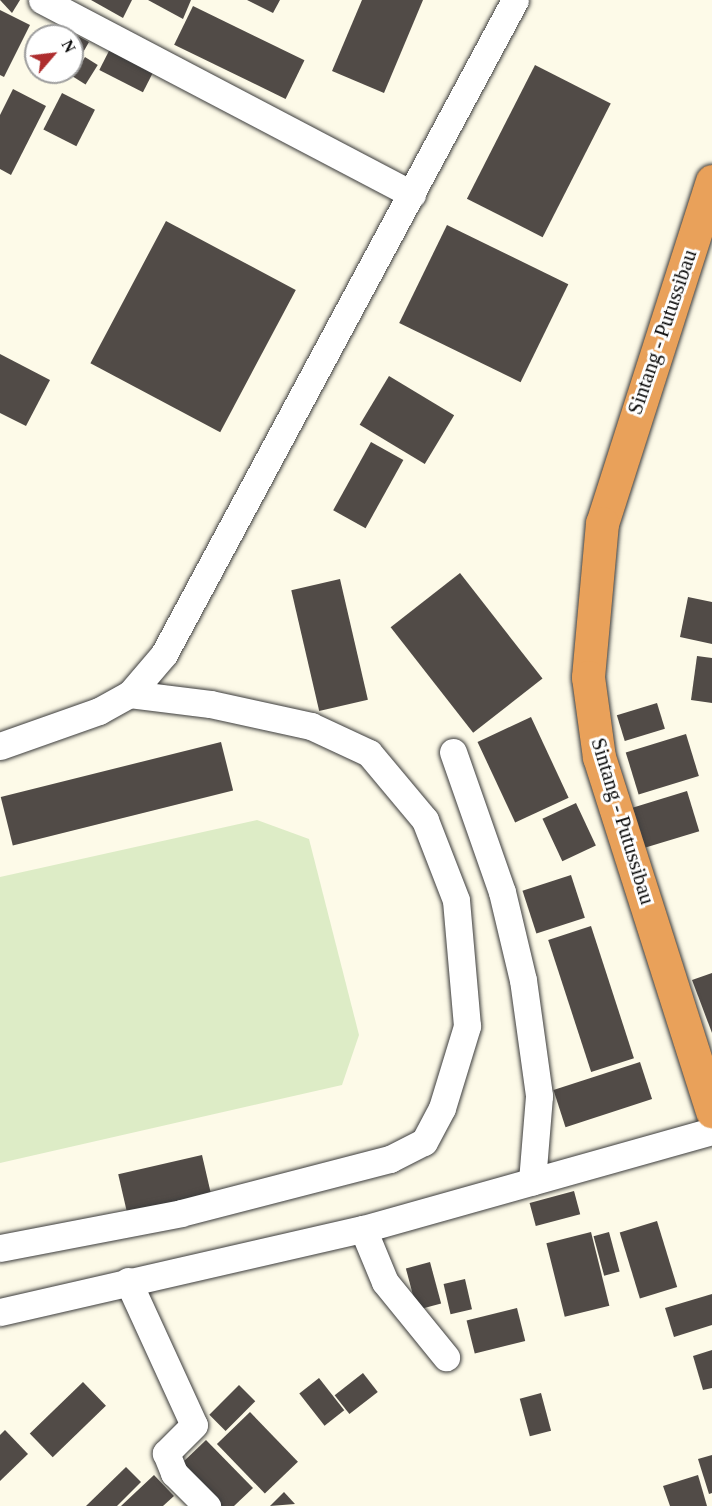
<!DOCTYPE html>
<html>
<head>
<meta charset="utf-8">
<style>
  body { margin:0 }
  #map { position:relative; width:712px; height:1506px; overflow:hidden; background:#fdfae8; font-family:Georgia,serif }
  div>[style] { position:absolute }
  .pitch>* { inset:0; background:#ddecc6 }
  .building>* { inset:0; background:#514b47; transform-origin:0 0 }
  .roads { filter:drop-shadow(0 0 2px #3c3c3c) drop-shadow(0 0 2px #3c3c3c) }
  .minor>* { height:27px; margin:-13.5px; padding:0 13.5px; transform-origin:13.5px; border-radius:13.5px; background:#fff }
  .highway>* { height:33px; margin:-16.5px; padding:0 16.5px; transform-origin:16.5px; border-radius:16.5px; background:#e9a15a }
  span { translate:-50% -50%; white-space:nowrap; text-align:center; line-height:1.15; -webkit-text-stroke:6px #fff; paint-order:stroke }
  .street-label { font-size:21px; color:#090909 }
  .north { position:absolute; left:24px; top:24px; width:60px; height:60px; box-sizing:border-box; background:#fff; border:2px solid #9d9d9d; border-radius:50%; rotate:62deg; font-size:16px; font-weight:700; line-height:24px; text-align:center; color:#090909 }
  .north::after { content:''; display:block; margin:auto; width:21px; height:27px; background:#ae2d2e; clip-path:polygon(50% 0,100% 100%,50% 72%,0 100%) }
</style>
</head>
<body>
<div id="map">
  <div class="pitch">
    <i style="clip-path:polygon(257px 820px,309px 839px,359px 1035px,342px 1085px,0 1163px,0 877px)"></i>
  </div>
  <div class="building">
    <i style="clip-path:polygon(0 0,20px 0,12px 13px)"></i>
    <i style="clip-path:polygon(91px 0,132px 0,123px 18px)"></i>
    <i style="clip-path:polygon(148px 0,191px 0,183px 19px)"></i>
    <i style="clip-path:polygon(247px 0,280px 0,273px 13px)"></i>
    <i style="clip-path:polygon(362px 0,423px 0,384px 93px,332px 71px)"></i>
    <i style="left:193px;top:6px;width:124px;height:43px;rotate:26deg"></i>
    <i style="clip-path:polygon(0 10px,30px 25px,4px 77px,0 75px)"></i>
    <i style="clip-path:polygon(58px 25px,89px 42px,72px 72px,72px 36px,53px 36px)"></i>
    <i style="left:112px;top:45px;width:49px;height:28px;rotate:27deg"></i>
    <i style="left:85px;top:57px;width:15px;height:23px;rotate:32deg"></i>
    <i style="left:535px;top:65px;width:85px;height:150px;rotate:27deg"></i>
    <i style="clip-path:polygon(13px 89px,46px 106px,11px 175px,0 169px,0 115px)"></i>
    <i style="left:62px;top:93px;width:37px;height:41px;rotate:27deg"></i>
    <i style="left:166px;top:221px;width:147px;height:161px;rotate:28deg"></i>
    <i style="left:447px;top:225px;width:135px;height:109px;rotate:26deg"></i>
    <i style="clip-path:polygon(0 354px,50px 380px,26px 426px,0 413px)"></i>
    <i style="left:389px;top:376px;width:76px;height:57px;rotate:31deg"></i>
    <i style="left:371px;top:442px;width:37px;height:78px;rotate:29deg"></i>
    <i style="left:460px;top:573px;width:134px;height:88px;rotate:52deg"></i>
    <i style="left:340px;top:579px;width:124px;height:50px;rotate:77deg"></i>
    <i style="clip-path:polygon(688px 597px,712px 602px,712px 644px,680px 637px)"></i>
    <i style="clip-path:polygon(697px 656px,712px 658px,712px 703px,691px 700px)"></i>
    <i style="left:657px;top:703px;width:27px;height:42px;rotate:73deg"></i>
    <i style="left:531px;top:717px;width:89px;height:59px;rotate:65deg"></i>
    <i style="left:686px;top:734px;width:44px;height:63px;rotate:73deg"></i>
    <i style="left:221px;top:742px;width:50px;height:227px;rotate:76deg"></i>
    <i style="left:687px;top:791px;width:42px;height:57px;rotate:73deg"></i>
    <i style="left:576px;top:803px;width:47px;height:37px;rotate:65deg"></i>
    <i style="left:571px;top:875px;width:45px;height:51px;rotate:72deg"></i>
    <i style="left:591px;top:926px;width:139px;height:45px;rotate:72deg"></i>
    <i style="clip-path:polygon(712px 973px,712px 1033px,692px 980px)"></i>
    <i style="left:640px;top:1062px;width:39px;height:91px;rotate:72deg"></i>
    <i style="left:202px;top:1155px;width:41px;height:86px;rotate:77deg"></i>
    <i style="left:574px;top:1191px;width:24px;height:46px;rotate:75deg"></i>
    <i style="left:657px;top:1221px;width:69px;height:39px;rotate:73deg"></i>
    <i style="left:591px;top:1232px;width:76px;height:46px;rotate:76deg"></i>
    <i style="left:609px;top:1232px;width:41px;height:16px;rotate:75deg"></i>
    <i style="left:430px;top:1262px;width:43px;height:25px;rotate:75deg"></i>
    <i style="left:465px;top:1279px;width:31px;height:22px;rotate:77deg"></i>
    <i style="clip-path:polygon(712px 1294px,712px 1325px,674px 1337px,665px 1308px)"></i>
    <i style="left:517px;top:1308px;width:34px;height:52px;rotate:76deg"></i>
    <i style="clip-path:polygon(712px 1350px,712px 1388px,703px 1390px,693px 1356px)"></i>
    <i style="left:363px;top:1373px;width:24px;height:36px;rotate:52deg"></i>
    <i style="left:319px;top:1378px;width:41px;height:25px;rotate:52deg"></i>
    <i style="left:83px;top:1382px;width:33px;height:74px;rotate:46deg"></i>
    <i style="left:239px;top:1385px;width:23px;height:42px;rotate:45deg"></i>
    <i style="left:541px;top:1393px;width:39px;height:22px;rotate:75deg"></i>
    <i style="left:250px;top:1412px;width:69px;height:46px;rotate:46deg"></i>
    <i style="clip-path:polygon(5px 1430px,28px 1454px,0 1481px,0 1435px)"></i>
    <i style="clip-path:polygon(206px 1440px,253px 1488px,234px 1506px,221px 1506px,181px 1464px)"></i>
    <i style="clip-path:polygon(712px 1455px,712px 1493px,709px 1494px,698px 1459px)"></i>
    <i style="clip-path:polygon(126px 1467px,141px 1482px,117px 1506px,86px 1506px)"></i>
    <i style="clip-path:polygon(154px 1475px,174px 1496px,163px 1506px,121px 1506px)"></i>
    <i style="clip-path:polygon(698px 1475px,707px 1506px,670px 1506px,663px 1486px)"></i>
    <i style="clip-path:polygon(284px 1492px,295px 1504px,270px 1506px)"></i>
  </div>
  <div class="roads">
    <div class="minor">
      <i style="left:42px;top:0;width:418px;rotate:27.7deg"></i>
      <i style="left:0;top:746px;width:105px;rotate:-19.5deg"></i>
      <i style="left:99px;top:711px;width:35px;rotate:-29deg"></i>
      <i style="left:130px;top:694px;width:52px;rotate:-49.6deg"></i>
      <i style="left:164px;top:654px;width:742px;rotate:-61.78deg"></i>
      <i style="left:453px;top:752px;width:148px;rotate:70.7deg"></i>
      <i style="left:502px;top:892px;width:90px;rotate:76.6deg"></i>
      <i style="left:523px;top:980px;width:117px;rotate:82.1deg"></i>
      <i style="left:539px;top:1096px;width:86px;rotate:94.7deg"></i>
      <i style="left:363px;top:1229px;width:57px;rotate:67.5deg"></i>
      <i style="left:385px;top:1282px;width:97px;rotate:50.9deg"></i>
      <i style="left:0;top:1248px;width:184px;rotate:-10.9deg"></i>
      <i style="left:181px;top:1213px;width:216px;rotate:-14.5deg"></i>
      <i style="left:390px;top:1159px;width:38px;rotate:-27deg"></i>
      <i style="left:424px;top:1142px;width:38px;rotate:-62deg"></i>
      <i style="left:442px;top:1108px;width:86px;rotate:-73deg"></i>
      <i style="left:467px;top:1026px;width:126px;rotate:-95deg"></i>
      <i style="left:456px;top:900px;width:86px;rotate:-111.2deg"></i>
      <i style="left:425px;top:820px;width:87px;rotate:-129.9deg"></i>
      <i style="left:369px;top:753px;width:64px;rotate:-155deg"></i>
      <i style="left:311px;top:726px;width:103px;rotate:-167.7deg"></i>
      <i style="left:210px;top:704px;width:81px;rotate:-172.9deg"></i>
      <i style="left:128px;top:1281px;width:158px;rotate:65.4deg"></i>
      <i style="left:194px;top:1425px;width:40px;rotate:135deg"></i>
      <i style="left:166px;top:1453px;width:22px;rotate:68deg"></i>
      <i style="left:174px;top:1473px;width:47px;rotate:45deg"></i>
      <i style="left:0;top:1312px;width:372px;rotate:-12.9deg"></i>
      <i style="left:363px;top:1229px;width:362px;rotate:-15.7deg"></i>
    </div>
    <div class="highway">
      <i style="left:712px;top:181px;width:359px;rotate:107.8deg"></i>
      <i style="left:602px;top:523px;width:155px;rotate:95.2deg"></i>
      <i style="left:588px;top:677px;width:81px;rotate:82.2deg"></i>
      <i style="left:599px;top:757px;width:372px;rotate:72.3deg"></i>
    </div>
  </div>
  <div class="street-label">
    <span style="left:662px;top:332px;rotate:-71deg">Sintang - Putussibau</span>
    <span style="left:623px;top:821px;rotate:73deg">Sintang - Putussibau</span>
  </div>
  <div class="north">N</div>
</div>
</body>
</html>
